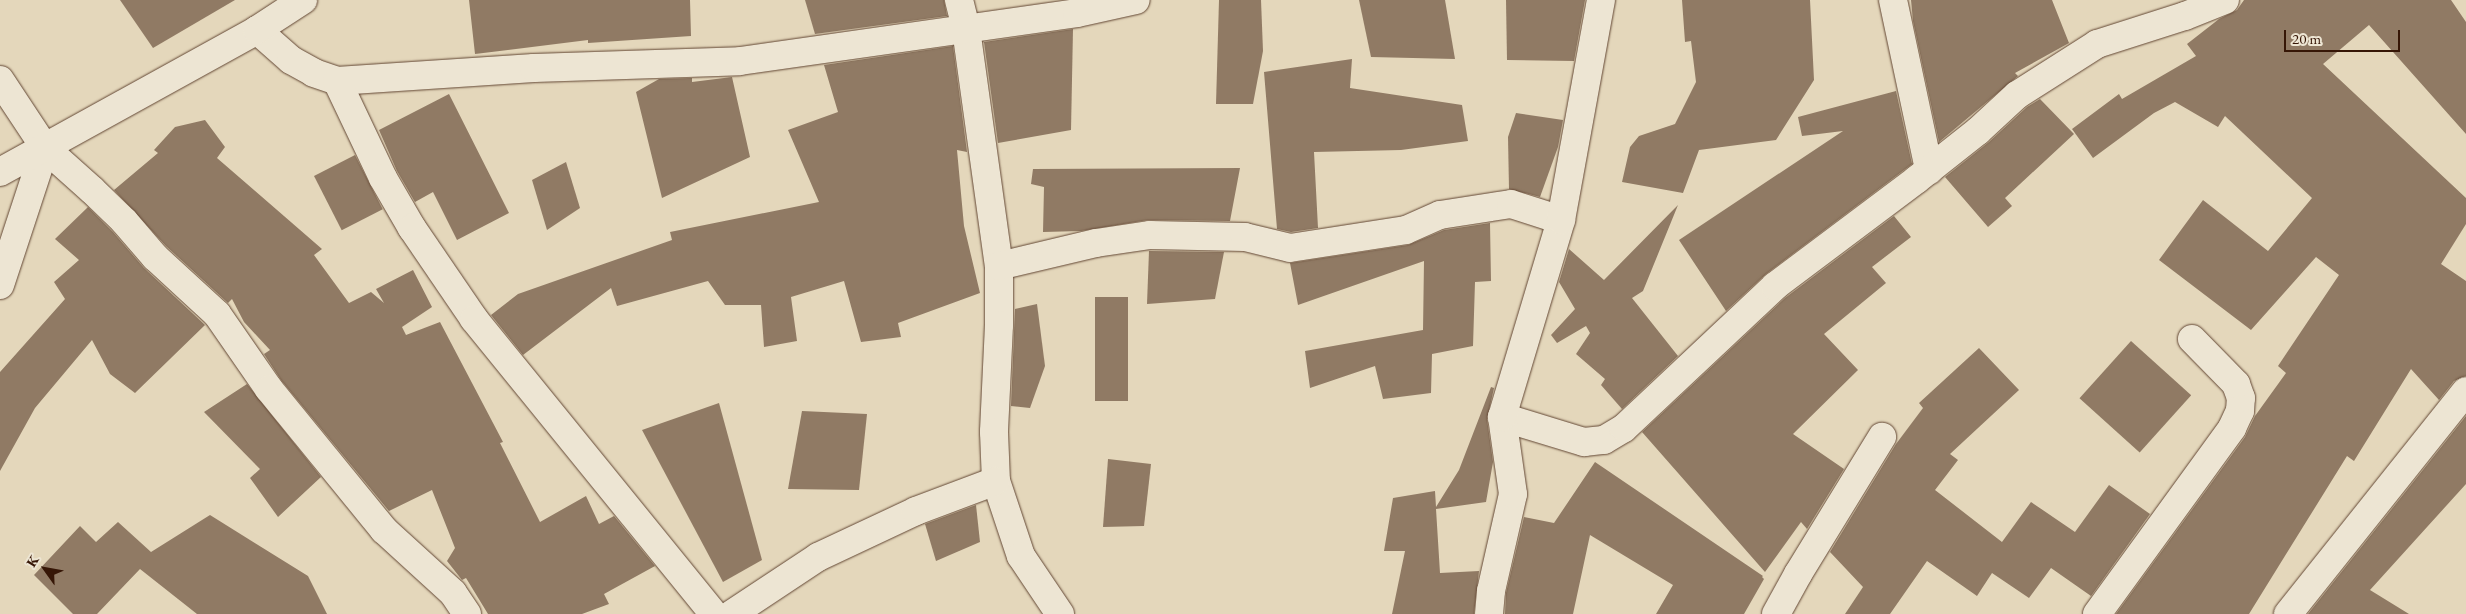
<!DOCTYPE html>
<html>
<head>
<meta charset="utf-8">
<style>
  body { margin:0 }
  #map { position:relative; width:2466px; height:614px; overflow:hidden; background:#e4d7bb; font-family:"EB Garamond",serif }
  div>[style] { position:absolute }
  .building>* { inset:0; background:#907a64; transform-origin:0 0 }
  .roads { filter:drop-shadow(0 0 1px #624633) drop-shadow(0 0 1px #624633) }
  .minor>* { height:28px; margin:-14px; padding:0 14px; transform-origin:14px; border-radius:14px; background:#ede5d3 }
  .tertiary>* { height:28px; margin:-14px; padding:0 14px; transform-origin:14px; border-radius:14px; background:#ede5d3 }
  span { translate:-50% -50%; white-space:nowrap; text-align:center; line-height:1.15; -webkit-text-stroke:4px #ede5d3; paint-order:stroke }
  .north { position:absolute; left:20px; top:544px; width:50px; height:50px; -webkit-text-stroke:4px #ede5d3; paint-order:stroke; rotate:302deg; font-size:14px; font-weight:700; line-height:20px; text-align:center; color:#361606 }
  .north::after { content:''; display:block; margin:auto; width:18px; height:22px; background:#361606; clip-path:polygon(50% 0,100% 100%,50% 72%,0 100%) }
  .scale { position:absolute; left:2284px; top:30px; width:116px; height:22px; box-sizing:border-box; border:2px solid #361606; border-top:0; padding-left:6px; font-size:15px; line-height:18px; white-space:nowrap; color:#361606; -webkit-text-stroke:4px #ede5d3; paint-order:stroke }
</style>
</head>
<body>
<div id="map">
  <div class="building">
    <i style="clip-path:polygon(120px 0,235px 0,153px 48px)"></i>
    <i style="clip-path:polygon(469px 0,690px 0,691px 36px,588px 43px,588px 40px,475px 54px)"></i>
    <i style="clip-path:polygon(805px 0,944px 0,947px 16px,815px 34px)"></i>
    <i style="clip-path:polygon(1219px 0,1261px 0,1263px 51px,1253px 104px,1216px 104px)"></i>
    <i style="clip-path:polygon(1359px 0,1445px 0,1455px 59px,1371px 57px)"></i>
    <i style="clip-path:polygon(1506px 0,1585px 0,1574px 61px,1507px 60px)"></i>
    <i style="clip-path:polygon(1682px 0,1810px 0,1814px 80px,1776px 140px,1699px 150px,1683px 193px,1622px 182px,1630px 147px,1639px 136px,1675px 124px,1696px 82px,1691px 41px,1685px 42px)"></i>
    <i style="clip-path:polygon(1911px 0,2052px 0,2069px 43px,2015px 73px,2018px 76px,1939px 142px,1913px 21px)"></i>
    <i style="clip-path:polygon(2244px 0,2451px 0,2466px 22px,2466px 134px,2369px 25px,2323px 64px,2466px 198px,2466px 224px,2441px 264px,2466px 281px,2466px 376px,2454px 381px,2439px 400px,2411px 369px,2354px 461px,2347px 456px,2249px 614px,2116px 614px,2245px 437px,2255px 416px,2286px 373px,2278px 366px,2339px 275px,2316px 257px,2251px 330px,2159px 260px,2203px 200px,2268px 251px,2312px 198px,2225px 116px,2218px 127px,2175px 102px,2154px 113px,2093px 158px,2072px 129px,2119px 94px,2122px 99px,2196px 56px,2187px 44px,2219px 19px,2237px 10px)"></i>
    <i style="clip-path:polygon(1073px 29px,1071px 130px,998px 143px,984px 42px)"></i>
    <i style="clip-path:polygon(953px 46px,967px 152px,957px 150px,964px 226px,980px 293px,898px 323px,901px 337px,861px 342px,844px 281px,791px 297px,797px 341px,764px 347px,761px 305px,725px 305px,708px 281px,617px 306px,611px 288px,523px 355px,491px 315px,518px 294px,672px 240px,670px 232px,819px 202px,788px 130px,838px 112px,824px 65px)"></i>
    <i style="clip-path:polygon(1352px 59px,1350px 88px,1462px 105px,1468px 141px,1401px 150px,1314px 152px,1318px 228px,1291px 232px,1277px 229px,1264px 72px)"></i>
    <i style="clip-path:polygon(732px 77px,750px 157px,662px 198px,636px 92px,659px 79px,692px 78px,692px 82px)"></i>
    <i style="clip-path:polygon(1896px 91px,1912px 164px,1766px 274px,1726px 311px,1679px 240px,1843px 131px,1802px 136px,1798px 117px)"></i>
    <i style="clip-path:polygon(449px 94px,509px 213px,457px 240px,433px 192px,415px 202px,397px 171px,379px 130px)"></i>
    <i style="clip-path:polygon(2040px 99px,2074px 134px,2005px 198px,2012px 206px,1988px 227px,1945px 177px,1989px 142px,2027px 107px)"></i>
    <i style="clip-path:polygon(1516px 113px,1563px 120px,1558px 147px,1540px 197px,1509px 189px,1508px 137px)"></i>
    <i style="clip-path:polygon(205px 120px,225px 147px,217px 158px,322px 249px,314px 255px,349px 303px,371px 292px,384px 303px,376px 289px,413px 270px,432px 307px,402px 327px,406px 335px,440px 322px,503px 442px,500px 443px,540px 522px,586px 496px,599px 524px,614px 516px,655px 566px,604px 594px,609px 604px,582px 614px,488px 614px,466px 578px,462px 580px,447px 561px,455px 548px,432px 490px,389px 511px,281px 380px,264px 354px,270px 350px,244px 322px,232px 299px,228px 303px,166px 246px,114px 190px,158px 153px,154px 150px,175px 127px)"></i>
    <i style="left:355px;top:155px;width:61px;height:46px;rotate:63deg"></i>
    <i style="clip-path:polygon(566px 162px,580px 208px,547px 230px,532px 180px)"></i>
    <i style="clip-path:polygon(1240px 168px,1230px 221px,1148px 220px,1081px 231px,1043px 232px,1044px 187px,1031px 184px,1033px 169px)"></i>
    <i style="clip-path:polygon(1678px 205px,1643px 291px,1632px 298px,1678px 356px,1622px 409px,1601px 385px,1605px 379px,1576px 354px,1590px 333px,1586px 326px,1557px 343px,1551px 335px,1575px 309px,1559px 282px,1569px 249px,1604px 280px)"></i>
    <i style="clip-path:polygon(88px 207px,113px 232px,144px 268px,205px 325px,135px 393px,110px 374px,92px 340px,35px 408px,0 471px,0 372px,65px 299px,54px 282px,79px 260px,55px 239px)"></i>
    <i style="clip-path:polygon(1894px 216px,1911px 237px,1872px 267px,1886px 283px,1824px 334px,1858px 370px,1793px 434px,1844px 469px,1807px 529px,1801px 522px,1765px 572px,1642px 432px,1785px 298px)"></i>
    <i style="clip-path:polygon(1490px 223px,1491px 281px,1475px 282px,1473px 346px,1432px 354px,1431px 393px,1383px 399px,1375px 366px,1310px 388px,1305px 351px,1423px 330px,1424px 261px,1298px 305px,1290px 263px,1408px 245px,1444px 230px)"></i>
    <i style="clip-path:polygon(1149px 251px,1224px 252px,1215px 299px,1147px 304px)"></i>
    <i style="left:1128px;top:297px;width:104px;height:33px;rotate:90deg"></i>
    <i style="clip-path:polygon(1037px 304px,1045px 366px,1030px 408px,1011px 406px,1015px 309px)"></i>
    <i style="left:2131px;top:341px;width:81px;height:77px;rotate:42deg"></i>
    <i style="clip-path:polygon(1979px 348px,2019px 390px,1950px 454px,1958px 460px,1935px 490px,2002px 542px,2031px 502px,2075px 532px,2109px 485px,2150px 514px,2091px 596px,2051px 568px,2029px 598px,1992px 573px,1977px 596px,1927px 561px,1890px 614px,1845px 614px,1863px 587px,1830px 552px,1896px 444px,1923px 408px,1919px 403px)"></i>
    <i style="clip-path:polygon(247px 384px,321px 477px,278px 517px,250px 478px,260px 469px,204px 412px)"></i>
    <i style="clip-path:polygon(1491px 387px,1494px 388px,1487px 419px,1493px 462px,1486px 502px,1436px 509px,1440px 573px,1479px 571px,1474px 614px,1392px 614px,1405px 551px,1384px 551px,1393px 498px,1435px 491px,1436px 507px,1459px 470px)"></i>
    <i style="clip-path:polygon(719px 403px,762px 560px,723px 582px,642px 430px)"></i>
    <i style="clip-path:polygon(802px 411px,867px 414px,859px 490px,788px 489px)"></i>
    <i style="clip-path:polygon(2466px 416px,2466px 484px,2370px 590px,2409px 614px,2308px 614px)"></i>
    <i style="clip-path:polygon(1108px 459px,1151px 464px,1144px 526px,1103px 527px)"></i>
    <i style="clip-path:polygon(1595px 462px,1763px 576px,1762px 577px,1764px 579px,1744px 614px,1656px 614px,1673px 585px,1590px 535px,1573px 614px,1505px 614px,1506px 593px,1524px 517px,1554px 523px)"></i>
    <i style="clip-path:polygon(976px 505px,980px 542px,936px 561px,925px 524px)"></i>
    <i style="clip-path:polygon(210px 515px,308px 576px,327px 614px,197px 614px,140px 569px,97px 614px,73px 614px,34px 575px,80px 526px,96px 542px,118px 522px,151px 552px)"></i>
  </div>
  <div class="roads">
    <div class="minor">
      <i style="left:959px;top:0;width:30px;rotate:76deg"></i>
      <i style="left:966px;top:29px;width:239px;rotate:82.1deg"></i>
      <i style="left:999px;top:266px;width:59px;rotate:90deg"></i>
      <i style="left:999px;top:325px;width:107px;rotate:92.7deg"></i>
      <i style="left:994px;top:432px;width:49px;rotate:87.7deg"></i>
      <i style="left:996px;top:481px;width:79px;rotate:71.6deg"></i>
      <i style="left:1021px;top:556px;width:70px;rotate:56.1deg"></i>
      <i style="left:1893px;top:0;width:174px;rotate:78deg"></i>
      <i style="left:257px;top:30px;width:45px;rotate:41.4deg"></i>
      <i style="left:291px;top:60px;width:26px;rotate:29deg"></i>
      <i style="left:314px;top:73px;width:24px;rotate:19deg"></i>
      <i style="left:337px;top:81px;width:197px;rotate:-3.8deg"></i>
      <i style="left:534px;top:68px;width:206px;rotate:-1.9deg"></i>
      <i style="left:740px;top:61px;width:340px;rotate:-8.1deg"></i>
      <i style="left:1077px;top:13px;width:60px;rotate:-12.4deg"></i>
      <i style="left:0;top:80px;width:82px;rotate:56.5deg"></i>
      <i style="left:45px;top:148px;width:63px;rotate:41.8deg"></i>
      <i style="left:92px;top:190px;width:45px;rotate:44.1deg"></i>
      <i style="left:124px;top:221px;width:48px;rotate:49.3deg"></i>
      <i style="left:155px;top:257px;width:84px;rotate:42.6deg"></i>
      <i style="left:217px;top:314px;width:91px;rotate:55.3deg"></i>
      <i style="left:269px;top:389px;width:182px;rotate:50.8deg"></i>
      <i style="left:384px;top:530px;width:93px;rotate:42.4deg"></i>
      <i style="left:453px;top:593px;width:25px;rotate:56deg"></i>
      <i style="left:337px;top:81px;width:107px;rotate:64.6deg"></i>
      <i style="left:383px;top:178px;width:58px;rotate:59.9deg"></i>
      <i style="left:412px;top:228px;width:110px;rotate:55.7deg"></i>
      <i style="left:474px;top:319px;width:380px;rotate:50.9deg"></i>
      <i style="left:999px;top:266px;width:100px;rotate:-13.3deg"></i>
      <i style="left:1096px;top:243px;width:55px;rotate:-8.4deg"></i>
      <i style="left:1150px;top:235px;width:95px;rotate:1.2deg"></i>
      <i style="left:1245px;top:237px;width:46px;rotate:13.7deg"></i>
      <i style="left:1290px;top:248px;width:117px;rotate:-8.8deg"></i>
      <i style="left:1406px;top:230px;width:37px;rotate:-24deg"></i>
      <i style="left:1440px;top:215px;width:72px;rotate:-8.8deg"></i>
      <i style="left:1511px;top:204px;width:52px;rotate:17.7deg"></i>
      <i style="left:0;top:285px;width:144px;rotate:-71.8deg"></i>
      <i style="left:1502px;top:417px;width:86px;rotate:17deg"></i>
      <i style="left:1584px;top:442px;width:20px;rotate:-6deg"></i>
      <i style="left:1604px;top:440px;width:23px;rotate:-31deg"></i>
      <i style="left:1624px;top:428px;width:207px;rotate:-43.2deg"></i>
      <i style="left:1775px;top:286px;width:176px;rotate:-36.9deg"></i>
      <i style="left:1916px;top:180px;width:79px;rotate:-38.3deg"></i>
      <i style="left:1978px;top:131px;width:53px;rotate:-42.7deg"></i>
      <i style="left:2017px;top:95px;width:95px;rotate:-32.5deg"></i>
      <i style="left:2097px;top:44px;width:92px;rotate:-17.7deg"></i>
      <i style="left:2185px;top:16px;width:43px;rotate:-21.8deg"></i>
      <i style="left:732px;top:614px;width:103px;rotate:-33.5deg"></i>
      <i style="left:818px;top:557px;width:108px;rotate:-25.1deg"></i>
      <i style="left:916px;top:511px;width:85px;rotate:-20.6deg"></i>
      <i style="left:1489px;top:614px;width:23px;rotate:-85deg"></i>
      <i style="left:1491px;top:591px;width:99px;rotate:-77.2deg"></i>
      <i style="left:1513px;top:494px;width:78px;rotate:-98.1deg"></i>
      <i style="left:1502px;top:417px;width:206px;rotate:-73.3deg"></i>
      <i style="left:1561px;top:220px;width:224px;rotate:-79.7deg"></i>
      <i style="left:1776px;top:614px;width:46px;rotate:-61.2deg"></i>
      <i style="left:1798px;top:574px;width:161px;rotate:-58.5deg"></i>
      <i style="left:2097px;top:614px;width:230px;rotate:-54deg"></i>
      <i style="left:2232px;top:428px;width:19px;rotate:-65deg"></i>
      <i style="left:2240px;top:411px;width:13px;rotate:-86deg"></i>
      <i style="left:2241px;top:398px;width:15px;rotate:-110deg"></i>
      <i style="left:2236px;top:384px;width:63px;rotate:-134.4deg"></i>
      <i style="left:2288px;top:614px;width:285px;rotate:-51.4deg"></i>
    </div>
    <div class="tertiary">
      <i style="left:0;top:172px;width:294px;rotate:-28.9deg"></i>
      <i style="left:257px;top:30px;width:55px;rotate:-33.1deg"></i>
    </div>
  </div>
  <div class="north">K</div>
  <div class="scale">20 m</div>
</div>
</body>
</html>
